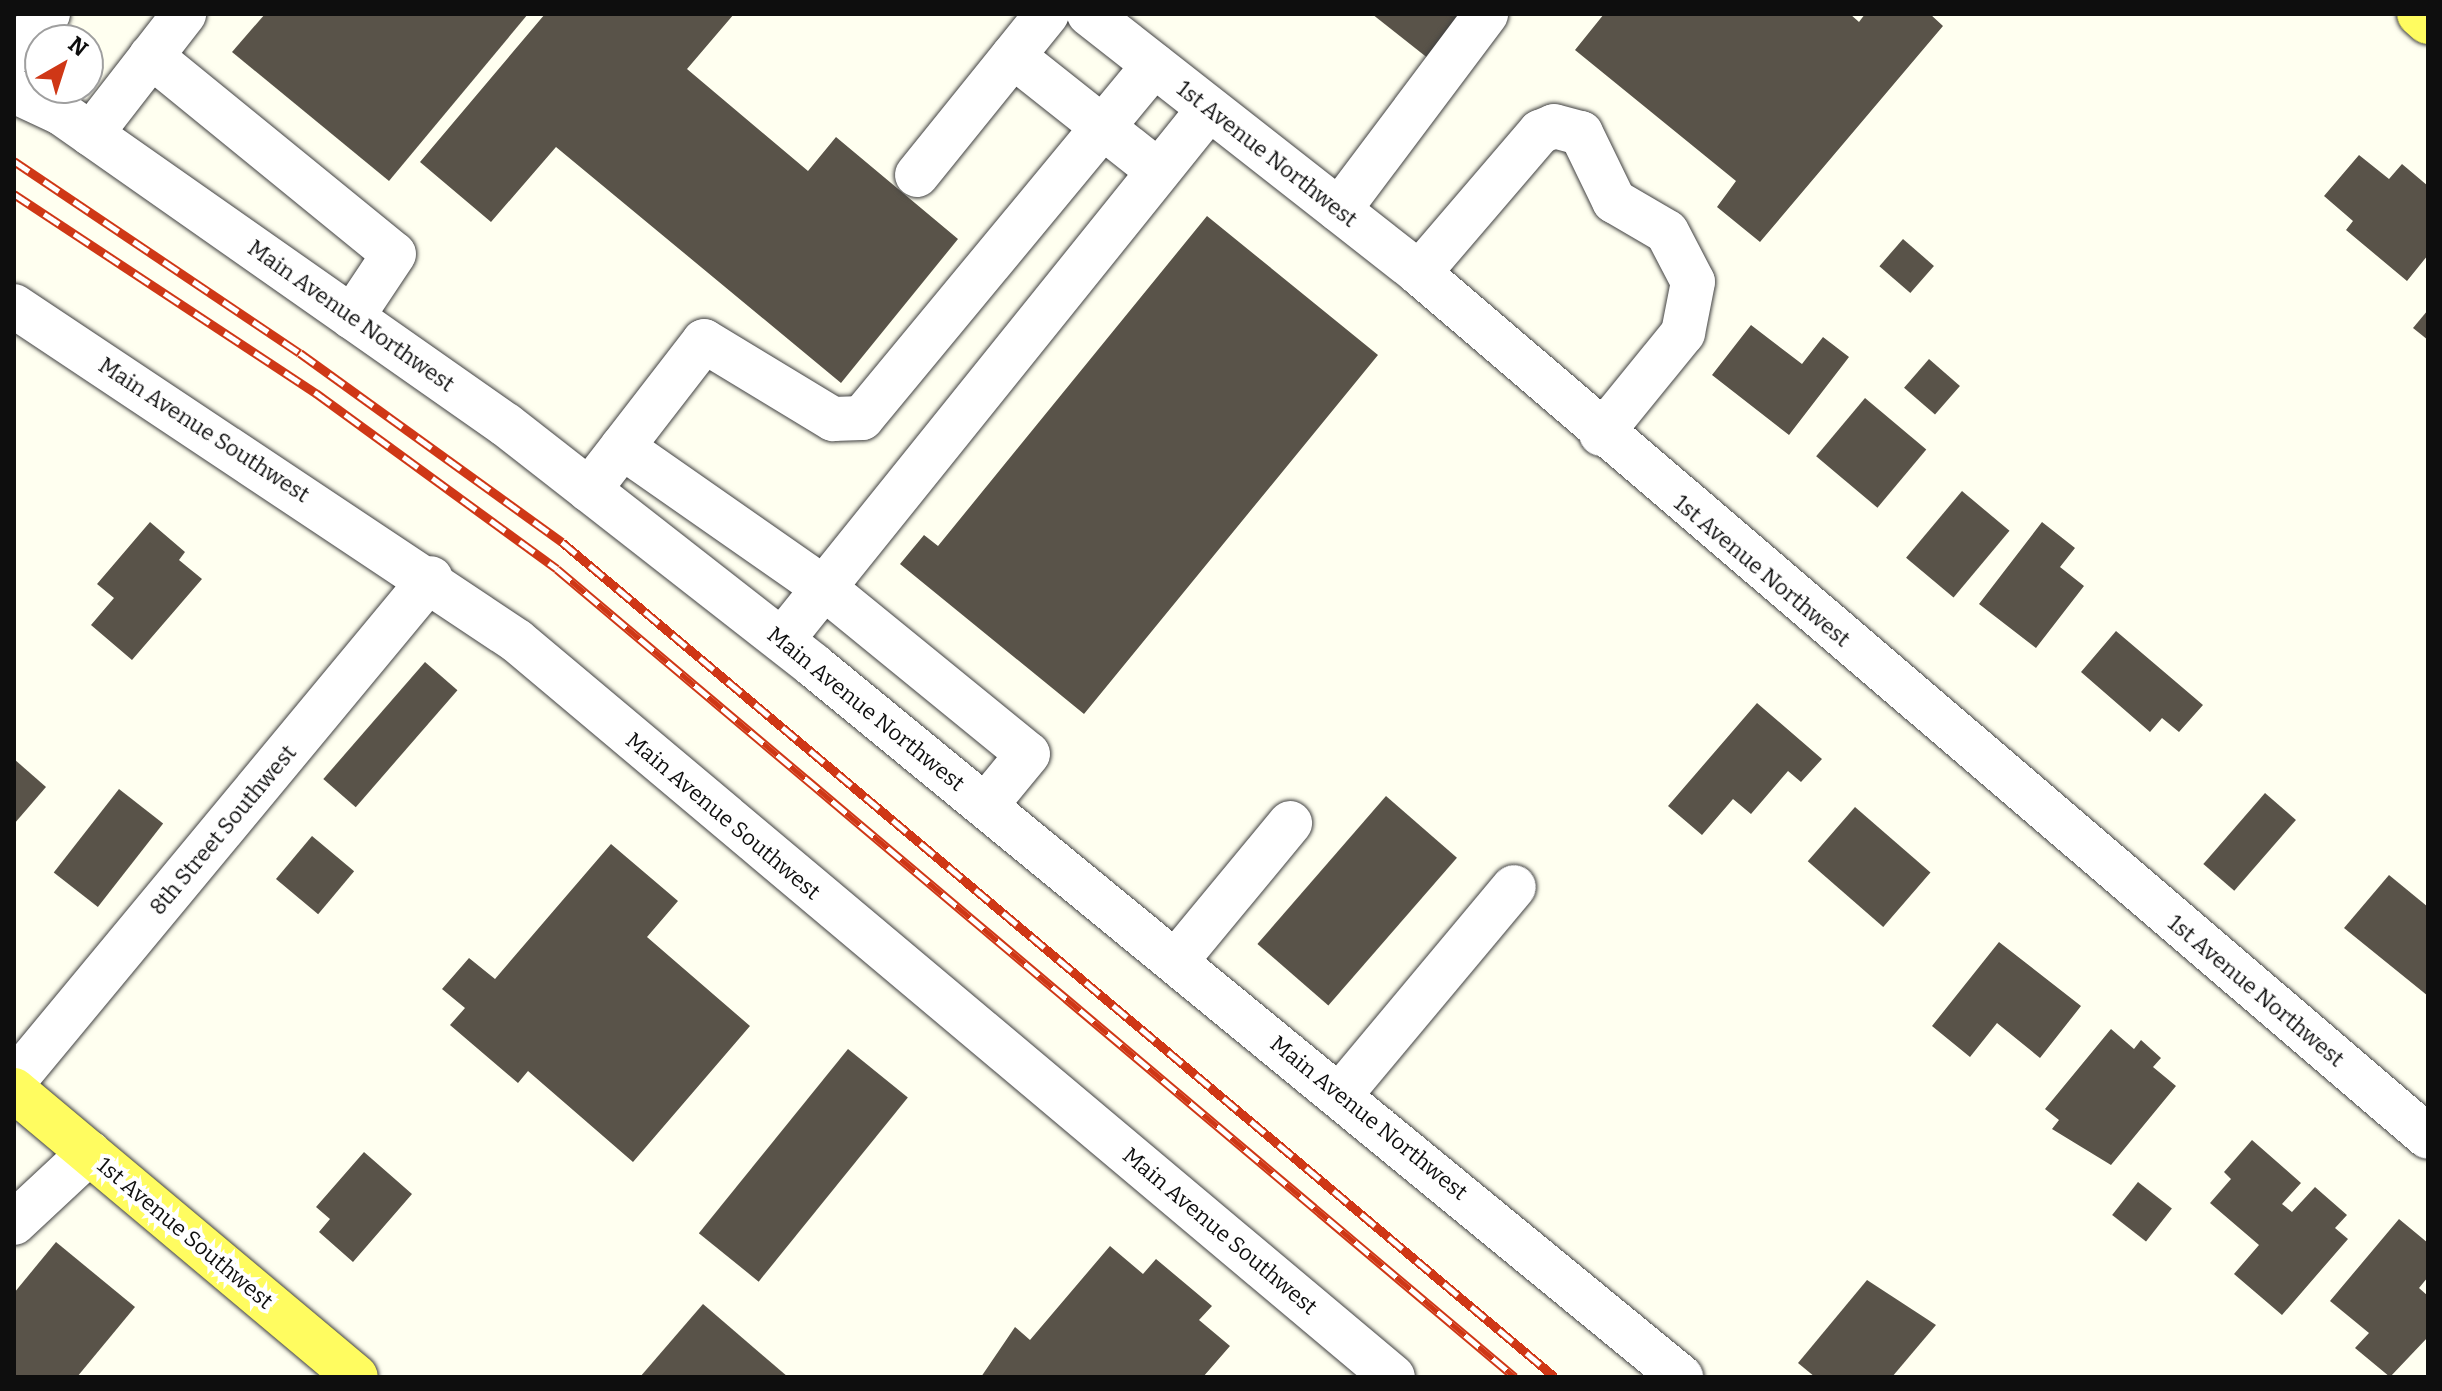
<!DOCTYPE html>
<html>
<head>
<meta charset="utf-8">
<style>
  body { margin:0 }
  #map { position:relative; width:2442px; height:1391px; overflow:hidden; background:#fffff0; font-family:Bitter,serif }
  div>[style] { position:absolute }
  .building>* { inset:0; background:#595349; transform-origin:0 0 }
  .roads { filter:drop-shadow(0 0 2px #414141) drop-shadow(0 0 2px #414141) }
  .minor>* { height:44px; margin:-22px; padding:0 22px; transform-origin:22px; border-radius:22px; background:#fff }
  .major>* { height:44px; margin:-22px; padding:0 22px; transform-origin:22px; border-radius:22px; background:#fffc60 }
  .rail>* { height:9px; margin-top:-4.5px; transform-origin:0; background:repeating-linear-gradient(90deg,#fff 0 18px,#cf3716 0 36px); box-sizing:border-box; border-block:2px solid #cf3716 }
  span { translate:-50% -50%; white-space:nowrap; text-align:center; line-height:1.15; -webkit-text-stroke:8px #fff; paint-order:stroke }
  .street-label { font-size:22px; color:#0e0e0e }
  .frame { position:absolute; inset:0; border:16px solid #0e0e0e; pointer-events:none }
  .north { position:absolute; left:24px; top:24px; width:80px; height:80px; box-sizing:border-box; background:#fff; border:2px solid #9f9f9f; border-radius:50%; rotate:39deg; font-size:22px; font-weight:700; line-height:32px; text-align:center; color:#0e0e0e }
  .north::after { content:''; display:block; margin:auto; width:28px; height:36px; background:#cf3716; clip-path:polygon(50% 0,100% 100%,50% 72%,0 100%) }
</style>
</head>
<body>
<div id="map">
  <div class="building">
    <i style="clip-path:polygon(265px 14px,528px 14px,389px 181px,232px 52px)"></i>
    <i style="clip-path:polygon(545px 14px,734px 14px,687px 69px,808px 171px,836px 137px,958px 239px,841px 383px,556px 147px,491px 222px,420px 162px)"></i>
    <i style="clip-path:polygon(1372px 14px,1472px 14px,1434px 63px)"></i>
    <i style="clip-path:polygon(1604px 14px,1850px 14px,1859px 22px,1865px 14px,1930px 14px,1943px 26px,1760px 242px,1717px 207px,1736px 181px,1575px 50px)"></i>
    <i style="clip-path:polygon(2359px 155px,2389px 179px,2402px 164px,2428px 186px,2428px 255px,2407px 281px,2346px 230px,2353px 221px,2324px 196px)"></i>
    <i style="clip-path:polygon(1207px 216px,1378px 355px,1084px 714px,900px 564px,924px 535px,938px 546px)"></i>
    <i style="left:1903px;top:239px;width:41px;height:36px;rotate:41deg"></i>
    <i style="clip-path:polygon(2428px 310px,2428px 340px,2413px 328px)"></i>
    <i style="clip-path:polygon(1751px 325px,1802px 364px,1823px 337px,1849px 357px,1789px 435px,1712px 375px)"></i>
    <i style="left:1929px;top:359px;width:41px;height:38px;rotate:41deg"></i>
    <i style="left:1865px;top:398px;width:80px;height:76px;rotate:40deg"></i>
    <i style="left:1962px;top:491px;width:62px;height:87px;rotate:40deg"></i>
    <i style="clip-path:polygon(150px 522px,185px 552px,179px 560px,202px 579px,132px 660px,91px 625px,114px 598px,97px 584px)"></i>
    <i style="clip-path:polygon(2042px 522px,2075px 548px,2060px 567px,2084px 586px,2036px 648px,1979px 604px)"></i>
    <i style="clip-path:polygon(2116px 631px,2203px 705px,2179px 732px,2162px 718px,2150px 732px,2081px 672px)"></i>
    <i style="left:425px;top:662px;width:43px;height:155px;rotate:41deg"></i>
    <i style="clip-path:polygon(1757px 703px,1822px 759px,1801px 782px,1788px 771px,1751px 814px,1733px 799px,1702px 835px,1668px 806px)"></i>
    <i style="clip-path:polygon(14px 759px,46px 787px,14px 824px)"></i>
    <i style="left:119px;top:789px;width:56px;height:106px;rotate:38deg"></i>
    <i style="left:2265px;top:793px;width:41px;height:94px;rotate:41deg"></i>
    <i style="left:1386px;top:796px;width:94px;height:196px;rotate:41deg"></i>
    <i style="left:1855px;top:807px;width:100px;height:72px;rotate:41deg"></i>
    <i style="left:312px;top:836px;width:55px;height:56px;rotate:40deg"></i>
    <i style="clip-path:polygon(611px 844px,678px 901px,647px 937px,750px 1026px,633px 1162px,528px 1071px,518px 1083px,450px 1025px,465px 1008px,442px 989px,469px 958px,495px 979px)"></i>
    <i style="clip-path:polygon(2389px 875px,2428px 907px,2428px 996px,2344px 928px)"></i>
    <i style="clip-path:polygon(1999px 942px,2081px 1006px,2040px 1058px,1997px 1023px,1970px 1057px,1932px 1026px)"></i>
    <i style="clip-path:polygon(2111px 1029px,2134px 1049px,2141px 1040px,2161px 1058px,2153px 1067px,2176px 1086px,2111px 1165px,2052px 1129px,2059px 1120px,2045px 1109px)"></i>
    <i style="left:848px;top:1049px;width:77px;height:237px;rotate:39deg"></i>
    <i style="clip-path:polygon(2252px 1140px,2301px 1183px,2282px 1204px,2292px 1212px,2315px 1187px,2347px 1215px,2335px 1228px,2348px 1239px,2282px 1315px,2234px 1274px,2259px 1245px,2210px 1203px,2231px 1179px,2224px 1172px)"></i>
    <i style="clip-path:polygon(364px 1152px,412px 1194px,353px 1262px,319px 1232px,330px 1219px,316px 1207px)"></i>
    <i style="left:2138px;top:1182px;width:43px;height:42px;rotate:38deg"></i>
    <i style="clip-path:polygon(2399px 1219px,2428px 1243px,2428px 1277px,2419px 1288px,2428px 1296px,2428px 1337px,2390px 1377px,2355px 1348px,2369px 1333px,2330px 1301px)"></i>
    <i style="clip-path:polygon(56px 1242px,135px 1307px,77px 1377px,14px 1377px,14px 1293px)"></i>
    <i style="clip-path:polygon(1110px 1246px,1143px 1274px,1156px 1259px,1212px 1306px,1199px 1320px,1230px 1346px,1203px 1377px,981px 1377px,1015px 1327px,1030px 1340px)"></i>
    <i style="clip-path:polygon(1867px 1280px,1936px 1325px,1892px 1377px,1815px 1377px,1798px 1363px)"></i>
    <i style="clip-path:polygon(703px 1304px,788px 1377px,640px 1377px)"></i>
  </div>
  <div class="roads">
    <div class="minor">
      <i style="left:1089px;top:14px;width:420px;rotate:38.1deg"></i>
      <i style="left:1419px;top:273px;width:1328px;rotate:40.57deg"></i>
      <i style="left:14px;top:52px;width:51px;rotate:-48.2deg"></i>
      <i style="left:151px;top:56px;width:313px;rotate:39.2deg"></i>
      <i style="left:394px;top:254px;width:76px;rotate:123.7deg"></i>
      <i style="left:1013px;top:56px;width:185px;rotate:38.4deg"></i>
      <i style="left:14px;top:91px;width:52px;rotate:25.1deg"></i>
      <i style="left:61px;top:113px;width:543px;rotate:35.04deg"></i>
      <i style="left:506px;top:425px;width:390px;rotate:38deg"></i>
      <i style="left:813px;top:665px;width:1123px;rotate:39.36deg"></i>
      <i style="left:91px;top:134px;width:152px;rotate:-52.2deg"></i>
      <i style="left:917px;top:175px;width:207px;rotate:-51.1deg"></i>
      <i style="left:1339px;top:210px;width:245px;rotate:-53.1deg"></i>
      <i style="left:1419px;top:273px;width:186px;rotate:-49.4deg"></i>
      <i style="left:1540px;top:132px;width:15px;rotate:-23deg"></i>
      <i style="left:1554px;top:126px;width:28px;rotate:15deg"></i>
      <i style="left:1581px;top:133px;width:76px;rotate:64.1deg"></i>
      <i style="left:1614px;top:201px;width:61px;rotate:30.3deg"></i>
      <i style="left:1667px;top:232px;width:56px;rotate:62.5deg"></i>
      <i style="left:1693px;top:282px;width:52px;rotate:101.1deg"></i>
      <i style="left:1683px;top:333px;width:130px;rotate:129.1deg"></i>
      <i style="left:14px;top:306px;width:604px;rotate:33.66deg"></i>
      <i style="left:517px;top:641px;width:1144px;rotate:40.04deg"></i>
      <i style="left:622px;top:447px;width:245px;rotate:34.9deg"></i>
      <i style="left:823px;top:587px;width:264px;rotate:39.2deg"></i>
      <i style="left:1028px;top:754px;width:66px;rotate:129.5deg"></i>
      <i style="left:589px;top:490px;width:188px;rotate:-52.3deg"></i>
      <i style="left:704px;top:341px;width:151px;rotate:31.2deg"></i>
      <i style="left:833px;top:419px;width:29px;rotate:-2deg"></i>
      <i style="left:862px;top:418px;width:458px;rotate:-50.4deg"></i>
      <i style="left:782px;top:640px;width:681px;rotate:-51.2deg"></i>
      <i style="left:1176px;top:961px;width:179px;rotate:-50.4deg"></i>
      <i style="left:14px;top:1081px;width:653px;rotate:-50.34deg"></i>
      <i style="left:1340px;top:1095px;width:271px;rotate:-50.1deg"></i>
      <i style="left:14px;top:1223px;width:103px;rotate:-43deg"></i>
    </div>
    <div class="major">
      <i style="left:2419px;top:14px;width:12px;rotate:42deg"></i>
      <i style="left:14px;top:1090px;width:446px;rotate:40deg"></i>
    </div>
  </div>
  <div class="rail">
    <i style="left:14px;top:161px;width:344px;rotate:33.9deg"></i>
    <i style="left:300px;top:353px;width:323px;rotate:35.8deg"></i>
    <i style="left:562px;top:542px;width:1297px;rotate:40.06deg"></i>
    <i style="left:14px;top:194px;width:362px;rotate:33.4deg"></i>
    <i style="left:316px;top:393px;width:298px;rotate:36.1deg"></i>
    <i style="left:557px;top:569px;width:1253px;rotate:40.15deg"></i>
  </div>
  <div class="street-label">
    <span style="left:1267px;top:154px;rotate:38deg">1st Avenue Northwest</span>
    <span style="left:351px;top:316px;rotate:35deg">Main Avenue Northwest</span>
    <span style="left:204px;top:430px;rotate:33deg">Main Avenue Southwest</span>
    <span style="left:1762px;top:571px;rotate:40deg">1st Avenue Northwest</span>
    <span style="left:866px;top:709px;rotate:39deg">Main Avenue Northwest</span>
    <span style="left:723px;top:816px;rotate:40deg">Main Avenue Southwest</span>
    <span style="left:223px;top:830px;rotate:-50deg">8th Street Southwest</span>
    <span style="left:2256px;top:991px;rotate:40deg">1st Avenue Northwest</span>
    <span style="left:1369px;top:1118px;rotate:39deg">Main Avenue Northwest</span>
    <span style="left:1220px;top:1231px;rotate:40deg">Main Avenue Southwest</span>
    <span style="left:185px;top:1233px;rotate:40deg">1st Avenue Southwest</span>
  </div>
  <div class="frame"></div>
  <div class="north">N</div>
</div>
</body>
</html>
